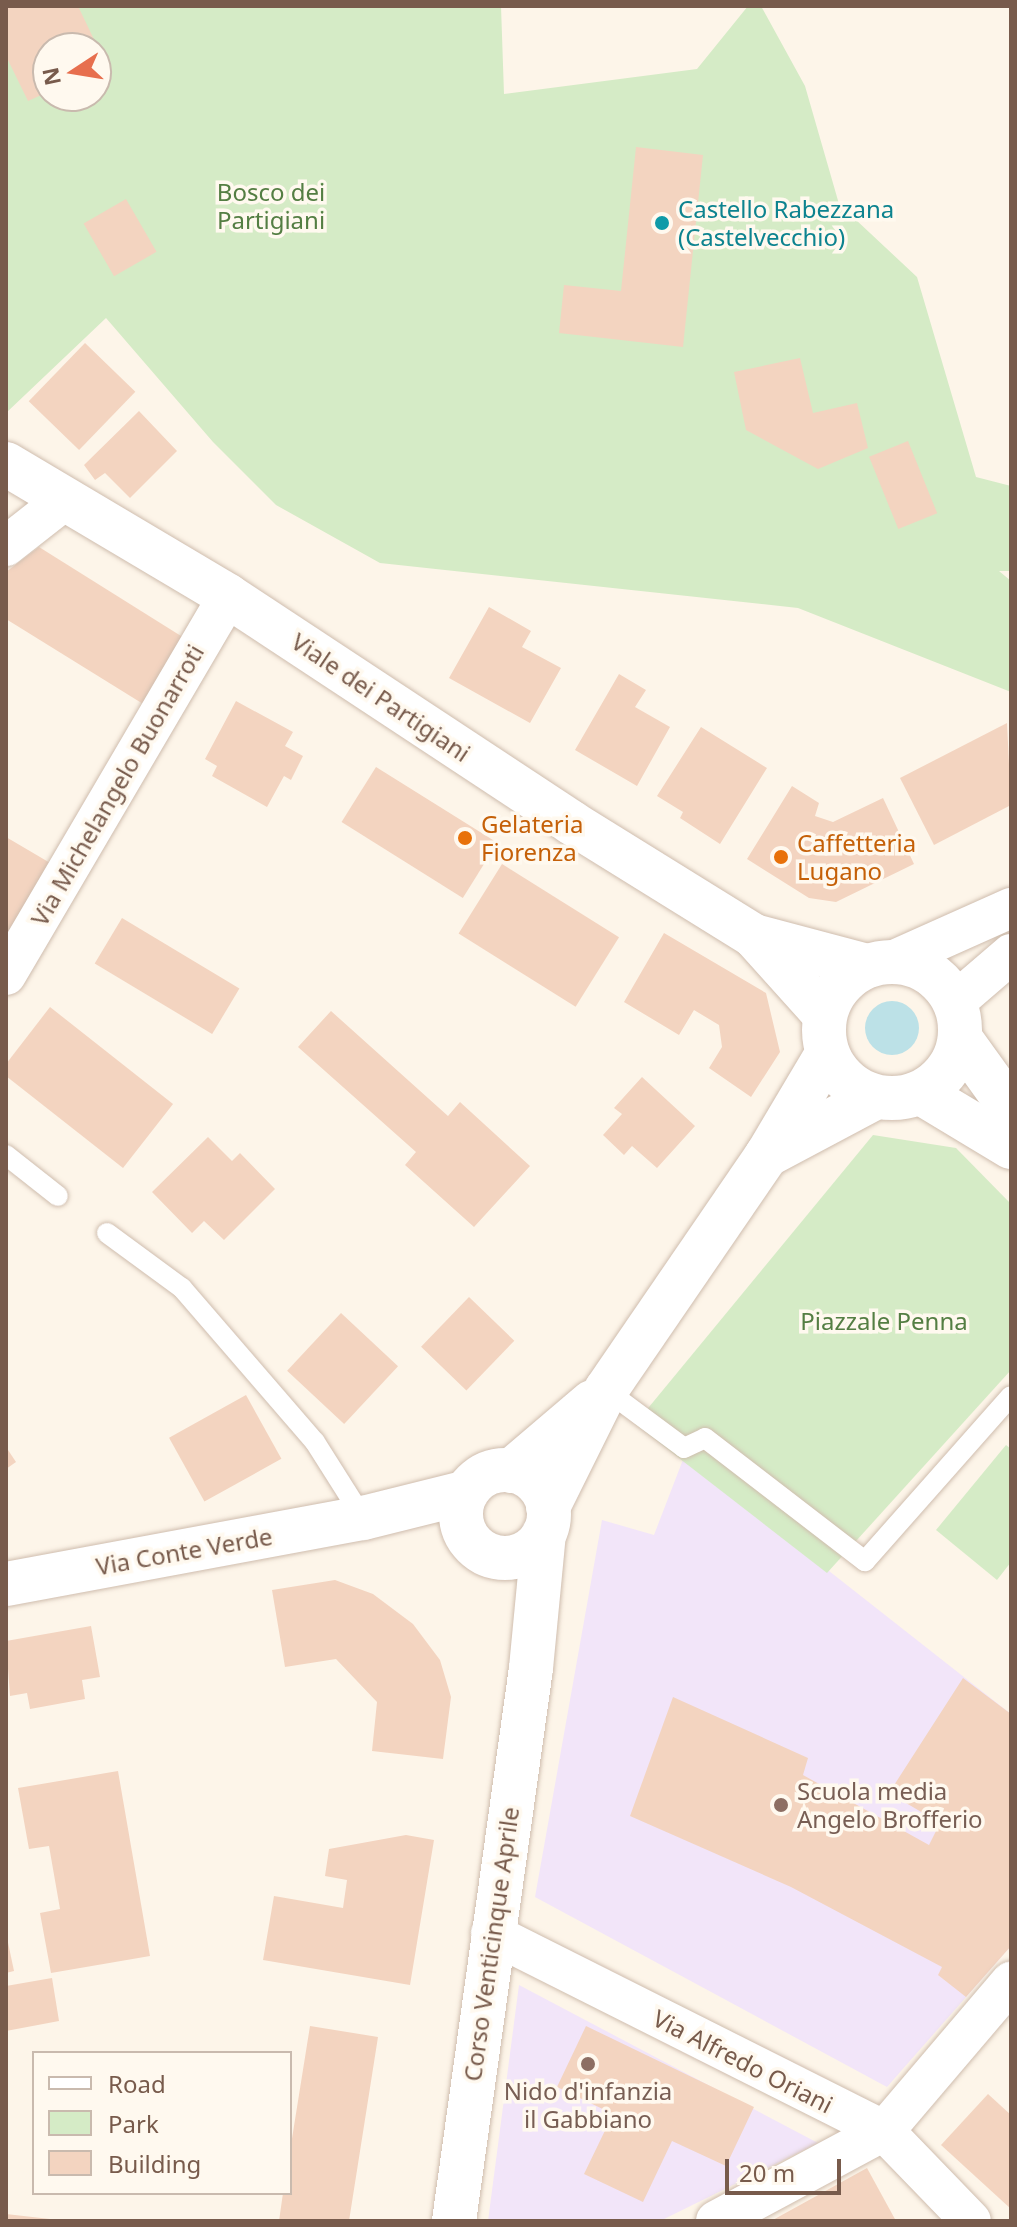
<!DOCTYPE html>
<html>
<head>
<meta charset="utf-8">
<style>
  body { margin:0 }
  #map { position:relative; width:1017px; height:2227px; overflow:hidden; background:#fdf5e9; font-family:"Noto Sans",sans-serif }
  div>[style] { position:absolute }
  .education>* { inset:0; background:#f2e5f9 }
  .green>* { inset:0; background:#d5ebc6 }
  .water>* { inset:0; background:#bce1e7 }
  .round { border-radius:50% }
  .building>* { inset:0; background:#f3d4c0; transform-origin:0 0 }
  .roads { filter:drop-shadow(0 0 2px #cfbdae) drop-shadow(0 0 2px #cfbdae) }
  .service>* { height:20px; margin:-10px; padding:0 10px; transform-origin:10px; border-radius:10px; background:#fff }
  .minor>* { height:40px; margin:-20px; padding:0 20px; transform-origin:20px; border-radius:20px; background:#fff }
  .tertiary>* { height:44px; margin:-22px; padding:0 22px; transform-origin:22px; border-radius:22px; background:#fff }
  .tertiary>.ring { margin:-22px; padding:0; box-sizing:content-box; background:none; border:44px solid #fff; border-radius:50% }
  .dots>* { width:22px; height:22px; translate:-50% -50%; box-sizing:border-box; border:4px solid #fff9ef; border-radius:50% }
  span { translate:-50% -50%; white-space:nowrap; text-align:center; line-height:1.15; -webkit-text-stroke:7px #fff9ef; paint-order:stroke }
  .park-label { font-size:24px; color:#547e43 }
  .culture-label { font-size:24px; color:#0d838f }
  .left { translate:0 -50%; text-align:left }
  .street-label { font-size:24px; color:#785b4c }
  .food-label { font-size:24px; color:#c56008 }
  .education-label { font-size:24px; color:#785e54 }
  .frame { position:absolute; inset:0; border:8px solid #785b4c; pointer-events:none }
  .legend { position:absolute; left:32px; top:2051px; width:260px; height:144px; box-sizing:border-box; background:#fff9ef; border:2px solid #c9baae; margin:0; padding:10px 14px; list-style:none; font-size:24px; color:#785b4c }
  .legend li { display:flex; align-items:center; gap:16px; height:40px }
  .legend b { width:40px; border:2px solid #c9baae }
  .north { position:absolute; left:32px; top:32px; width:80px; height:80px; box-sizing:border-box; background:#fff9ef; border:2px solid #c9baae; border-radius:50%; rotate:258deg; font-size:22px; font-weight:700; line-height:32px; text-align:center; color:#785b4c }
  .north::after { content:''; display:block; margin:auto; width:28px; height:36px; background:#e76f4e; clip-path:polygon(50% 0,100% 100%,50% 72%,0 100%) }
  .scale { position:absolute; left:725px; top:2159px; width:116px; height:36px; box-sizing:border-box; border:4px solid #785b4c; border-top:0; padding-left:10px; font-size:24px; line-height:28px; white-space:nowrap; color:#785b4c; -webkit-text-stroke:6px #fff9ef; paint-order:stroke }
</style>
</head>
<body>
<div id="map">
  <div class="education">
    <i style="clip-path:polygon(684px 1457px,1011px 1714px,1011px 1946px,887px 2087px,535px 1897px,602px 1520px,654px 1535px)"></i>
    <i style="clip-path:polygon(519px 1985px,818px 2143px,660px 2221px,488px 2221px)"></i>
  </div>
  <div class="green">
    <i style="clip-path:polygon(evenodd,6px 6px,501px 6px,504px 94px,697px 69px,748px 6px,761px 6px,805px 86px,839px 204px,917px 277px,976px 477px,1011px 486px,1011px 571px,999px 571px,1011px 581px,1011px 692px,798px 608px,380px 563px,276px 505px,213px 442px,106px 318px,6px 413px,6px 6px,48px 48px,96px 48px,96px 96px,48px 96px,48px 48px)"></i>
    <i style="clip-path:polygon(873px 1135px,956px 1148px,1011px 1204px,1011px 1370px,827px 1573px,635px 1424px)"></i>
    <i style="clip-path:polygon(1006px 1445px,1011px 1449px,1011px 1562px,997px 1580px,936px 1530px)"></i>
  </div>
  <div class="water">
    <i class="round" style="left:865px;top:1001px;width:54px;height:54px"></i>
  </div>
  <div class="building">
    <i style="clip-path:polygon(6px 6px,78px 6px,100px 52px,96px 48px,48px 48px,48px 92px,28px 101px,6px 56px)"></i>
    <i style="clip-path:polygon(636px 147px,703px 155px,683px 347px,559px 333px,564px 285px,621px 291px)"></i>
    <i style="left:126px;top:199px;width:61px;height:49px;rotate:60deg"></i>
    <i style="left:85px;top:343px;width:70px;height:81px;rotate:44deg"></i>
    <i style="clip-path:polygon(800px 358px,813px 413px,857px 403px,868px 448px,818px 469px,746px 430px,734px 372px)"></i>
    <i style="clip-path:polygon(139px 411px,177px 451px,130px 498px,105px 473px,95px 480px,84px 465px)"></i>
    <i style="left:908px;top:441px;width:78px;height:42px;rotate:68deg"></i>
    <i style="clip-path:polygon(39px 547px,189px 641px,148px 707px,6px 619px,6px 572px)"></i>
    <i style="clip-path:polygon(489px 607px,531px 631px,522px 647px,561px 668px,530px 723px,449px 678px)"></i>
    <i style="clip-path:polygon(619px 674px,646px 690px,635px 707px,670px 727px,637px 786px,575px 750px)"></i>
    <i style="clip-path:polygon(236px 701px,293px 732px,285px 746px,303px 756px,291px 780px,284px 776px,267px 807px,212px 776px,217px 766px,205px 759px)"></i>
    <i style="clip-path:polygon(1007px 723px,1011px 805px,934px 845px,900px 778px)"></i>
    <i style="clip-path:polygon(701px 727px,767px 768px,720px 844px,680px 818px,683px 812px,657px 796px)"></i>
    <i style="left:376px;top:767px;width:143px;height:65px;rotate:32deg"></i>
    <i style="clip-path:polygon(792px 786px,819px 803px,815px 816px,833px 822px,883px 798px,914px 864px,836px 902px,809px 898px,747px 859px)"></i>
    <i style="clip-path:polygon(6px 837px,57px 867px,6px 942px)"></i>
    <i style="left:502px;top:864px;width:138px;height:82px;rotate:32deg"></i>
    <i style="left:122px;top:918px;width:137px;height:53px;rotate:31deg"></i>
    <i style="clip-path:polygon(664px 933px,766px 993px,780px 1052px,751px 1097px,709px 1068px,722px 1047px,719px 1025px,694px 1010px,679px 1035px,624px 1002px)"></i>
    <i style="clip-path:polygon(50px 1007px,173px 1104px,123px 1168px,6px 1076px,6px 1064px)"></i>
    <i style="clip-path:polygon(331px 1011px,448px 1116px,460px 1102px,530px 1166px,474px 1227px,405px 1165px,416px 1152px,298px 1047px)"></i>
    <i style="clip-path:polygon(642px 1077px,695px 1126px,657px 1168px,632px 1146px,624px 1155px,603px 1135px,622px 1114px,614px 1108px)"></i>
    <i style="clip-path:polygon(208px 1137px,232px 1161px,240px 1153px,275px 1189px,224px 1240px,204px 1221px,192px 1233px,152px 1192px)"></i>
    <i style="left:469px;top:1297px;width:63px;height:69px;rotate:44deg"></i>
    <i style="left:341px;top:1313px;width:78px;height:79px;rotate:43deg"></i>
    <i style="left:246px;top:1395px;width:73px;height:88px;rotate:61deg"></i>
    <i style="clip-path:polygon(6px 1447px,16px 1462px,6px 1469px)"></i>
    <i style="clip-path:polygon(335px 1580px,373px 1594px,413px 1624px,440px 1660px,451px 1697px,443px 1759px,372px 1751px,377px 1702px,336px 1659px,285px 1667px,272px 1590px)"></i>
    <i style="clip-path:polygon(91px 1626px,100px 1677px,82px 1680px,85px 1699px,30px 1709px,27px 1693px,10px 1696px,6px 1641px)"></i>
    <i style="clip-path:polygon(963px 1678px,1011px 1714px,1011px 1946px,966px 1997px,938px 1975px,942px 1967px,791px 1887px,630px 1816px,673px 1697px,808px 1758px,803px 1775px,929px 1845px,940px 1823px,889px 1793px)"></i>
    <i style="clip-path:polygon(118px 1771px,150px 1956px,51px 1973px,40px 1913px,60px 1909px,49px 1846px,29px 1849px,18px 1788px)"></i>
    <i style="clip-path:polygon(406px 1835px,434px 1840px,410px 1985px,263px 1960px,274px 1896px,343px 1908px,347px 1880px,325px 1876px,329px 1849px)"></i>
    <i style="clip-path:polygon(6px 1933px,14px 1971px,6px 1973px)"></i>
    <i style="clip-path:polygon(52px 1978px,59px 2021px,6px 2031px,6px 1986px)"></i>
    <i style="clip-path:polygon(310px 2026px,378px 2037px,349px 2221px,279px 2221px,283px 2193px,290px 2193px,290px 2151px)"></i>
    <i style="clip-path:polygon(586px 2026px,754px 2107px,726px 2166px,672px 2141px,643px 2202px,584px 2174px,613px 2114px,557px 2087px)"></i>
    <i style="clip-path:polygon(988px 2094px,1011px 2115px,1011px 2209px,941px 2145px)"></i>
    <i style="clip-path:polygon(867px 2168px,896px 2221px,771px 2221px)"></i>
    <i style="clip-path:polygon(6px 2214px,50px 2219px,50px 2221px,6px 2221px)"></i>
  </div>
  <div class="roads">
    <div class="service">
      <i style="left:6px;top:1155px;width:66px;rotate:38.3deg"></i>
      <i style="left:107px;top:1233px;width:93px;rotate:36.3deg"></i>
      <i style="left:182px;top:1288px;width:203px;rotate:49.2deg"></i>
      <i style="left:315px;top:1442px;width:90px;rotate:57.7deg"></i>
      <i style="left:606px;top:1390px;width:97px;rotate:36.6deg"></i>
      <i style="left:684px;top:1448px;width:23px;rotate:-25deg"></i>
      <i style="left:705px;top:1438px;width:202px;rotate:37.6deg"></i>
      <i style="left:865px;top:1561px;width:220px;rotate:-48.5deg"></i>
    </div>
    <div class="minor">
      <i style="left:6px;top:546px;width:76px;rotate:-38.1deg"></i>
      <i style="left:890px;top:962px;width:133px;rotate:-24.1deg"></i>
      <i style="left:6px;top:975px;width:439px;rotate:-59.6deg"></i>
      <i style="left:954px;top:1003px;width:75px;rotate:-40.7deg"></i>
      <i style="left:491px;top:1933px;width:440px;rotate:26.7deg"></i>
      <i style="left:884px;top:2131px;width:125px;rotate:46deg"></i>
      <i style="left:716px;top:2221px;width:191px;rotate:-28.2deg"></i>
      <i style="left:884px;top:2131px;width:196px;rotate:-49.6deg"></i>
    </div>
    <div class="tertiary">
      <i style="left:6px;top:464px;width:258px;rotate:30.7deg"></i>
      <i style="left:228px;top:596px;width:412px;rotate:33.4deg"></i>
      <i style="left:572px;top:823px;width:214px;rotate:31.8deg"></i>
      <i style="left:754px;top:936px;width:117px;rotate:14.9deg"></i>
      <i style="left:754px;top:936px;width:106px;rotate:48.1deg"></i>
      <i class="ring" style="left:824px;top:962px;width:92px;height:92px"></i>
      <i style="left:960px;top:1038px;width:87px;rotate:54.3deg"></i>
      <i style="left:921px;top:1093px;width:105px;rotate:31deg"></i>
      <i style="left:767px;top:1155px;width:123px;rotate:-28deg"></i>
      <i class="ring" style="left:461px;top:1470px;width:44px;height:44px"></i>
      <i style="left:511px;top:1471px;width:106px;rotate:-40.4deg"></i>
      <i style="left:548px;top:1507px;width:131px;rotate:-63.6deg"></i>
      <i style="left:606px;top:1390px;width:285px;rotate:-55.6deg"></i>
      <i style="left:767px;top:1155px;width:117px;rotate:-59.3deg"></i>
      <i style="left:6px;top:1584px;width:363px;rotate:-10.5deg"></i>
      <i style="left:363px;top:1518px;width:107px;rotate:-14deg"></i>
      <i style="left:454px;top:2221px;width:558px;rotate:-82.07deg"></i>
      <i style="left:531px;top:1668px;width:135px;rotate:-84.5deg"></i>
    </div>
  </div>
  <div class="dots">
    <i style="left:662px;top:223px;background:#0f9aa8"></i>
    <i style="left:465px;top:838px;background:#e8710a"></i>
    <i style="left:781px;top:857px;background:#e8710a"></i>
    <i style="left:781px;top:1805px;background:#8d6e63"></i>
    <i style="left:588px;top:2064px;background:#8d6e63"></i>
  </div>
  <div class="park-label">
    <span style="left:271px;top:206px">Bosco dei<br>Partigiani</span>
    <span style="left:884px;top:1321px">Piazzale Penna</span>
  </div>
  <div class="culture-label">
    <span class="left" style="left:678px;top:223px">Castello Rabezzana<br>(Castelvecchio)</span>
  </div>
  <div class="street-label">
    <span style="left:381px;top:697px;rotate:34deg">Viale dei Partigiani</span>
    <span style="left:117px;top:785px;rotate:-60deg">Via Michelangelo Buonarroti</span>
    <span style="left:184px;top:1551px;rotate:-10deg">Via Conte Verde</span>
    <span style="left:491px;top:1944px;rotate:-82deg">Corso Venticinque Aprile</span>
    <span style="left:743px;top:2061px;rotate:27deg">Via Alfredo Oriani</span>
  </div>
  <div class="food-label">
    <span class="left" style="left:481px;top:838px">Gelateria<br>Fiorenza</span>
    <span class="left" style="left:797px;top:857px">Caffetteria<br>Lugano</span>
  </div>
  <div class="education-label">
    <span class="left" style="left:797px;top:1805px">Scuola media<br>Angelo Brofferio</span>
    <span style="left:588px;top:2105px">Nido d'infanzia<br>il Gabbiano</span>
  </div>
  <div class="frame"></div>
  <ul class="legend">
  <li><b style="height:10px;background:#fff"></b>Road</li>
  <li><b style="height:22px;background:#d5ebc6"></b>Park</li>
  <li><b style="height:22px;background:#f3d4c0"></b>Building</li>
  </ul>
  <div class="north">N</div>
  <div class="scale">20 m</div>
</div>
</body>
</html>
